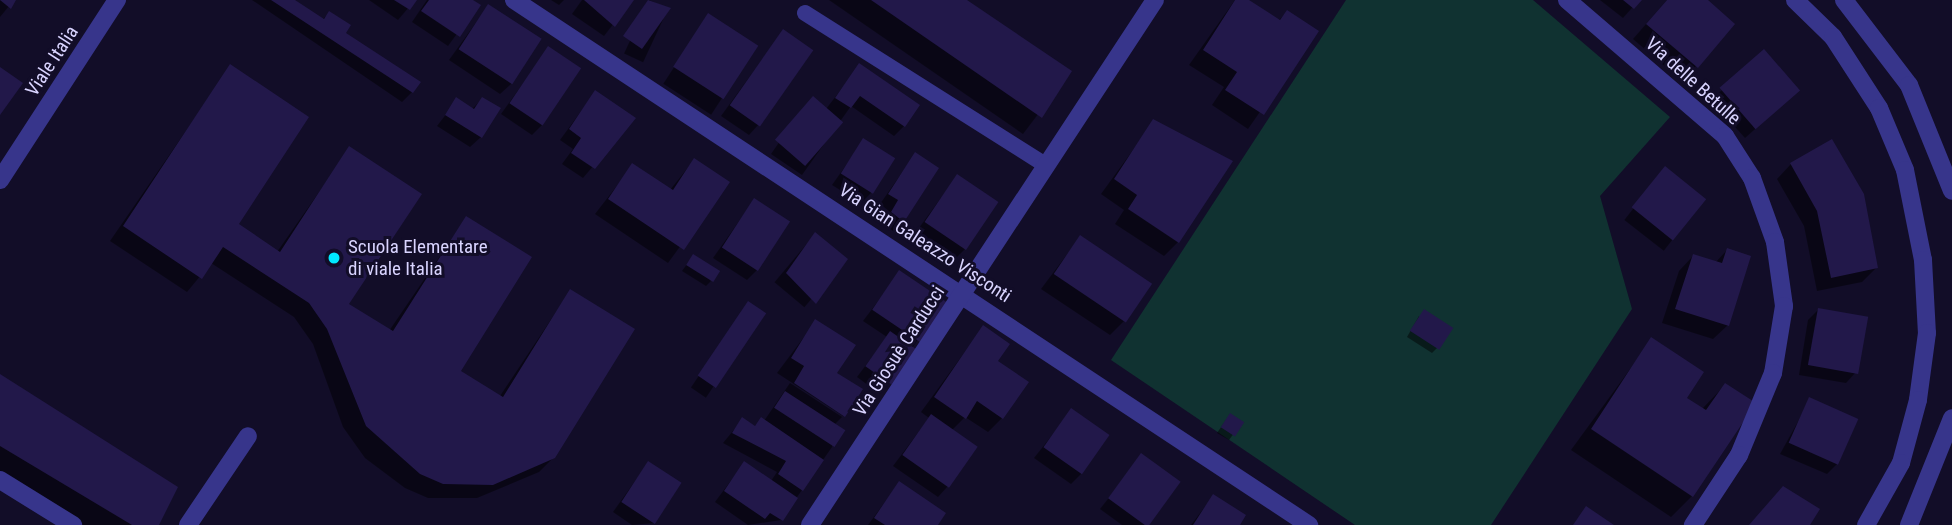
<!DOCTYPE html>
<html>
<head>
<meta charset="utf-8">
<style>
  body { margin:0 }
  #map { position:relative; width:1952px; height:525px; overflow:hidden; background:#120d28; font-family:"Roboto Condensed",sans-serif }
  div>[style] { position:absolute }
  .green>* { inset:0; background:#103231 }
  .shadow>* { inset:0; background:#0007; transform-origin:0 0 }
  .building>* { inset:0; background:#22184a; transform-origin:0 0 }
  .lane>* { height:16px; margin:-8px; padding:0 8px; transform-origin:8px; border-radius:8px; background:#37358b }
  .street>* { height:18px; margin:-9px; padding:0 9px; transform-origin:9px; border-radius:9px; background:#37358b }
  .dots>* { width:19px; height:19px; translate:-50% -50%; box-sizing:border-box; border:4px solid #120d28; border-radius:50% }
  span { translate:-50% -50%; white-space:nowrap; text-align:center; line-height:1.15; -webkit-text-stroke:6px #120d28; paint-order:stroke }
  .street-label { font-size:19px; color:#d9d4ff }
  .poi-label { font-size:19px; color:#d9d4ff }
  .left { translate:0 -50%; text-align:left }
</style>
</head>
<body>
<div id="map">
  <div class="green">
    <i style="clip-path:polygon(1346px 0,1533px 0,1670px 117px,1600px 196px,1632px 309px,1491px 525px,1355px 525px,1111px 360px)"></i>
  </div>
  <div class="shadow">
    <i style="clip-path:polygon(0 0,14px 0,0 17px)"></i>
    <i style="clip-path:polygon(252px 0,292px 0,322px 20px,329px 13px,344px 34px,412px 92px,402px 102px)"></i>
    <i style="clip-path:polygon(369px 0,415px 0,398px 20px)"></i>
    <i style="clip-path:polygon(427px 0,470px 0,478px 5px,448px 46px,412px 22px)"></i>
    <i style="clip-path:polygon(551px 0,564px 0,559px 5px)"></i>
    <i style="clip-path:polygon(582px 0,632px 0,604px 36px,572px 14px)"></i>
    <i style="left:649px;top:0;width:21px;height:59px;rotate:25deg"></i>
    <i style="clip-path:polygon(829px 0,964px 0,1070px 72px,1023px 134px)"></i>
    <i style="clip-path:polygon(1235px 0,1278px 21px,1287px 12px,1316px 31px,1248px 129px,1212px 105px,1224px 87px,1189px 65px)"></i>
    <i style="clip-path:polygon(1600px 0,1639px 0,1623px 18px)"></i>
    <i style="clip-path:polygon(1667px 0,1705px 0,1696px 66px,1682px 81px,1633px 39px)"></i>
    <i style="clip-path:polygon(488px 6px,511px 84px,500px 94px,449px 60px)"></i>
    <i style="left:708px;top:15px;width:57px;height:82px;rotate:33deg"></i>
    <i style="clip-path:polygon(783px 31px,759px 124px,749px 135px,721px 116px)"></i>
    <i style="clip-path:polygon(548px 49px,542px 125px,532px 135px,501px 114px)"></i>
    <i style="clip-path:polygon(1764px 52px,1788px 100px,1745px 138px,1711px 100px)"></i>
    <i style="clip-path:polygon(860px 65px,904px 126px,894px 136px,851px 106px,802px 175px,771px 154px,803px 108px,813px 98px,826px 109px)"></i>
    <i style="clip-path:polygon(230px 67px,236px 225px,277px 252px,350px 148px,346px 305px,389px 331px,466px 218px,458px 372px,500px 396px,570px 291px,554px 457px,539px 472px,477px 498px,428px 498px,405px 488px,365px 458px,343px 427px,313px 344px,294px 317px,211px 263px,187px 292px,110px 241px)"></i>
    <i style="clip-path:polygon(595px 92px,634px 118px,583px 178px,562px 164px,573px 149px,560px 140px)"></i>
    <i style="clip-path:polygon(482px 99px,481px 137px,470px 147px,437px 126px,457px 100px,472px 109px)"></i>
    <i style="clip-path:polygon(1154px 121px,1178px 242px,1164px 256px,1115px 224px,1124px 210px,1101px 194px)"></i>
    <i style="clip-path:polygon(864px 140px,871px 193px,861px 203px,832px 185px)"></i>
    <i style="clip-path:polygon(915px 154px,903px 220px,893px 231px,882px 223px,889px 211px,880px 204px)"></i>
    <i style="clip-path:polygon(694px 160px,727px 182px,668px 263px,595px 214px,633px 165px,670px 190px)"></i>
    <i style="clip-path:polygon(1791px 164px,1876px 268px,1862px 282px,1817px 291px,1804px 226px,1777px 179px)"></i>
    <i style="left:1665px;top:168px;width:50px;height:66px;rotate:38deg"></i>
    <i style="clip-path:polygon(957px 176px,965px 249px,955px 259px,916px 232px)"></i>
    <i style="clip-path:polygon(754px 200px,757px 270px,747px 280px,713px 258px)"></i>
    <i style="left:815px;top:234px;width:39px;height:63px;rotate:40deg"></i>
    <i style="clip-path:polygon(1080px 237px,1124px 321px,1110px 335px,1041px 289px)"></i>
    <i style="clip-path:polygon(1727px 250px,1728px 325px,1713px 339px,1662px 323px,1679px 271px,1693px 256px,1715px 263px)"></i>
    <i style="clip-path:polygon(693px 256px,711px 281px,706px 286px,682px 271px)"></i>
    <i style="clip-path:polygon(900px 272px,944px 302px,880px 394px,857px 377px,887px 337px,863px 321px)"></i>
    <i style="left:748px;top:303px;width:18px;height:102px;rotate:34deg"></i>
    <i style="clip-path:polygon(1818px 310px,1856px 372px,1846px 383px,1799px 375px,1808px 320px)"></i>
    <i style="clip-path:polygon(1419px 316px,1437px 348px,1432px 353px,1407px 337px)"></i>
    <i style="clip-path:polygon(816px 321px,835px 373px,860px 390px,843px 416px,777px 373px)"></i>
    <i style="clip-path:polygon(983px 327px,996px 362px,1002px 418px,988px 432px,965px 417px,951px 431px,948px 486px,938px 497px,893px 466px,929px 418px,921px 412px)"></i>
    <i style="clip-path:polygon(1652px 339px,1685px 398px,1702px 409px,1725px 385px,1692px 496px,1671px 517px,1571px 450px)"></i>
    <i style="clip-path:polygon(0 376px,157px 525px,77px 525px,0 479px)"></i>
    <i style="clip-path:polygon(790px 383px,842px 417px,834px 425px,832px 447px,781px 520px,748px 525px,715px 502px,744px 463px,771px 481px,777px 472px,723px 443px,742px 420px,753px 427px,764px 421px)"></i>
    <i style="clip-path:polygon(1810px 400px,1837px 464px,1827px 474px,1780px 454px)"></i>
    <i style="clip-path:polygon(1072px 410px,1081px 474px,1071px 484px,1034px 458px)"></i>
    <i style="clip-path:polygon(1226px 420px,1242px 422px,1229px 440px,1217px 433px)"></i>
    <i style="clip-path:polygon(1142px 456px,1179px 482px,1148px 525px,1122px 525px,1100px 509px)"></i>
    <i style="clip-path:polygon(648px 463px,655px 523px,632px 525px,613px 512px)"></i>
    <i style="clip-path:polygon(899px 483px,936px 525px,868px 525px)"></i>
    <i style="clip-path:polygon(1213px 496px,1238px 525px,1191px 525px)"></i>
  </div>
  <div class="building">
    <i style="clip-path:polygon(0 0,16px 0,11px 9px)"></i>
    <i style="clip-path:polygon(271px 0,295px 0,324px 19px,329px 11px,351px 25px,346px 33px,421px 82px,413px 93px)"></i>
    <i style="clip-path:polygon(394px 0,417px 0,410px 10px)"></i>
    <i style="clip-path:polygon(429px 0,473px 0,481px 5px,460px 37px,421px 11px)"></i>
    <i style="clip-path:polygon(584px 0,634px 0,615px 27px)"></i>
    <i style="clip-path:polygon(648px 0,671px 8px,642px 49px,623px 36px)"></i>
    <i style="clip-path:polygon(871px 0,967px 0,1072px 71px,1042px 118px)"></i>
    <i style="clip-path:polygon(1235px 0,1249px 0,1280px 20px,1287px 10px,1319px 31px,1264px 115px,1225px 90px,1237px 72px,1203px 50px)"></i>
    <i style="clip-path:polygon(1623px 0,1642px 0,1634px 9px)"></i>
    <i style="clip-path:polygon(1667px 0,1708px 0,1735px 24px,1698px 68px,1646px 24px)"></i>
    <i style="left:488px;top:4px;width:64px;height:54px;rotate:33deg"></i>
    <i style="left:708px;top:13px;width:60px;height:64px;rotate:33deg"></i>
    <i style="left:783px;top:29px;width:37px;height:93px;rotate:35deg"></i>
    <i style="left:548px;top:46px;width:40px;height:69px;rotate:34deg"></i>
    <i style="left:1764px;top:49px;width:55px;height:59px;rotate:49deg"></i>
    <i style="clip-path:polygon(859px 63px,920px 105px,905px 127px,860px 96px,851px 108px,835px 98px)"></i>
    <i style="clip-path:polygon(230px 64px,309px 117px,239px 224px,280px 252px,349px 146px,422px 194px,349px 304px,393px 331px,466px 216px,532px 257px,461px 371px,503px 397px,570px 289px,635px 329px,555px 458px,493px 485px,443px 484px,420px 474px,366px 426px,327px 329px,309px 303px,223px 247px,202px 279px,123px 226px)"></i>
    <i style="clip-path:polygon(0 67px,23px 83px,0 115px)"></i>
    <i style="clip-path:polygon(595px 90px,636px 118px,595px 169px,571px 153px,581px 138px,569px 129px)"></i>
    <i style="left:813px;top:96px;width:40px;height:58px;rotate:41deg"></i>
    <i style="clip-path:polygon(456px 97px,474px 109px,482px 97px,501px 108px,482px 138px,445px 115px)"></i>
    <i style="clip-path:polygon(1153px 119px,1233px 161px,1179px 243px,1128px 209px,1137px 195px,1114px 179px)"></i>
    <i style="left:863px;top:138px;width:38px;height:42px;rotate:32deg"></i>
    <i style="clip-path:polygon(1832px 139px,1864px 194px,1878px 268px,1831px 278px,1817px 211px,1790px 163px)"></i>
    <i style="clip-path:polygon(915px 152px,939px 168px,904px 222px,891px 212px,898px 200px,888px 194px)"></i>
    <i style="clip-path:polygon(694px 158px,730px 182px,684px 250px,608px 199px,632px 163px,673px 190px)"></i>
    <i style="left:1665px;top:166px;width:53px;height:53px;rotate:39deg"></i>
    <i style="left:957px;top:174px;width:50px;height:58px;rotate:34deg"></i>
    <i style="left:754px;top:198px;width:43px;height:59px;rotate:33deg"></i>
    <i style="clip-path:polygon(815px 232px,848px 259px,816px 304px,786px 273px)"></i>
    <i style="left:1080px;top:235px;width:87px;height:47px;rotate:34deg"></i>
    <i style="clip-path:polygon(1727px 248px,1751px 256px,1729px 326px,1675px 309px,1693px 254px,1722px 263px)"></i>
    <i style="left:693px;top:254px;width:32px;height:13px;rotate:32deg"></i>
    <i style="left:899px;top:270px;width:58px;height:48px;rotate:34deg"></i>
    <i style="left:748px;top:301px;width:22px;height:90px;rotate:34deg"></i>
    <i style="left:1818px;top:308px;width:51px;height:58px;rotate:10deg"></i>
    <i style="left:1424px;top:309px;width:35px;height:26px;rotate:33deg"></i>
    <i style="clip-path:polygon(815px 319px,856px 345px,837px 373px,863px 389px,845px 417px,794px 383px,804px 366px,791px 358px)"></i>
    <i style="clip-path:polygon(983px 325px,1010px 344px,998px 361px,1029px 382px,1003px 419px,977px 401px,966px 419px,934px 397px)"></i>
    <i style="left:890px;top:331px;width:32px;height:43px;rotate:35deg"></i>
    <i style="clip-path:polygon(1651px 337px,1704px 372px,1687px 398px,1706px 410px,1725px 383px,1756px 403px,1693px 497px,1591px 429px)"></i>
    <i style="clip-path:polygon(0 374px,178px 487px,159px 525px,132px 525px,0 446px)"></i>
    <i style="left:785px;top:391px;width:72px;height:20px;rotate:33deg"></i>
    <i style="left:1809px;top:397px;width:54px;height:50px;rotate:24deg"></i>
    <i style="left:1071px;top:408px;width:47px;height:48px;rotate:35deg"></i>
    <i style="left:1230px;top:413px;width:17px;height:17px;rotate:33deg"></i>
    <i style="left:931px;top:414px;width:57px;height:50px;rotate:35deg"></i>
    <i style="clip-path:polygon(742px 417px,755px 426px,761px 417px,824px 460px,803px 491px,778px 474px,786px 461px,732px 433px)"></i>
    <i style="left:1141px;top:453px;width:49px;height:56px;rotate:36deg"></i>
    <i style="left:648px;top:461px;width:40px;height:49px;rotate:33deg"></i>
    <i style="clip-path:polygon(744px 461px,798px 498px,783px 521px,770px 513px,765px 519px,724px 491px)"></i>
    <i style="clip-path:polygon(899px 481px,946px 513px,938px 525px,885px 525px,874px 518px)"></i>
    <i style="clip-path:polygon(1783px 486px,1820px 509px,1810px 525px,1749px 525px)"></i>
    <i style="clip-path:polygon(1213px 494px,1246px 515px,1240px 525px,1193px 525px)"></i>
    <i style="clip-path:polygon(1586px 506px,1614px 525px,1573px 525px)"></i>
  </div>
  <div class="lane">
    <i style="left:805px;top:13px;width:284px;rotate:32.3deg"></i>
  </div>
  <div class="street">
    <i style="left:514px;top:0;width:953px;rotate:33.44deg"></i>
    <i style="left:1567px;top:0;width:208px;rotate:40.7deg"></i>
    <i style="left:1725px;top:136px;width:50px;rotate:57.3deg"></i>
    <i style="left:1752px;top:178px;width:68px;rotate:70.2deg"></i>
    <i style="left:1775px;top:242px;width:65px;rotate:82deg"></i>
    <i style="left:1784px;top:306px;width:68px;rotate:99.3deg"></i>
    <i style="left:1773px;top:373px;width:89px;rotate:112.5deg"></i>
    <i style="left:1739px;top:455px;width:84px;rotate:123.3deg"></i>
    <i style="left:1795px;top:0;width:53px;rotate:44.2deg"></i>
    <i style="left:1833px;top:37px;width:85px;rotate:57.1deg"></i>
    <i style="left:1879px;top:108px;width:67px;rotate:67.2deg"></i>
    <i style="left:1905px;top:170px;width:92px;rotate:78.7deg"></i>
    <i style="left:1923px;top:260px;width:73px;rotate:86.9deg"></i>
    <i style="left:1927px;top:333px;width:68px;rotate:97.7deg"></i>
    <i style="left:1918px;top:400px;width:65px;rotate:105.1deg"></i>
    <i style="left:1901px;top:463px;width:71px;rotate:119.4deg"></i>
    <i style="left:1844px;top:0;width:107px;rotate:52.6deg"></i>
    <i style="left:1909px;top:85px;width:114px;rotate:67.9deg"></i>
    <i style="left:0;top:180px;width:215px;rotate:-57deg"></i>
    <i style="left:0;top:480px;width:86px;rotate:31.7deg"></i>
    <i style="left:188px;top:525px;width:107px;rotate:-56deg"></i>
    <i style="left:810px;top:525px;width:628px;rotate:-56.69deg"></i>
    <i style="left:1909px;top:525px;width:115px;rotate:-68.1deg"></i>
  </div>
  <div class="dots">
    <i style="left:334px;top:258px;background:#00e8ff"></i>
  </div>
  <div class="street-label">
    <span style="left:52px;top:61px;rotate:-57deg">Viale Italia</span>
    <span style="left:1693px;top:81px;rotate:42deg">Via delle Betulle</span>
    <span style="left:925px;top:243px;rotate:33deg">Via Gian Galeazzo Visconti</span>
    <span style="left:899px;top:351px;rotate:-57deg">Via Giosuè Carducci</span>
  </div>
  <div class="poi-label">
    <span class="left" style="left:348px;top:258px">Scuola Elementare<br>di viale Italia</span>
  </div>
</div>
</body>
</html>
